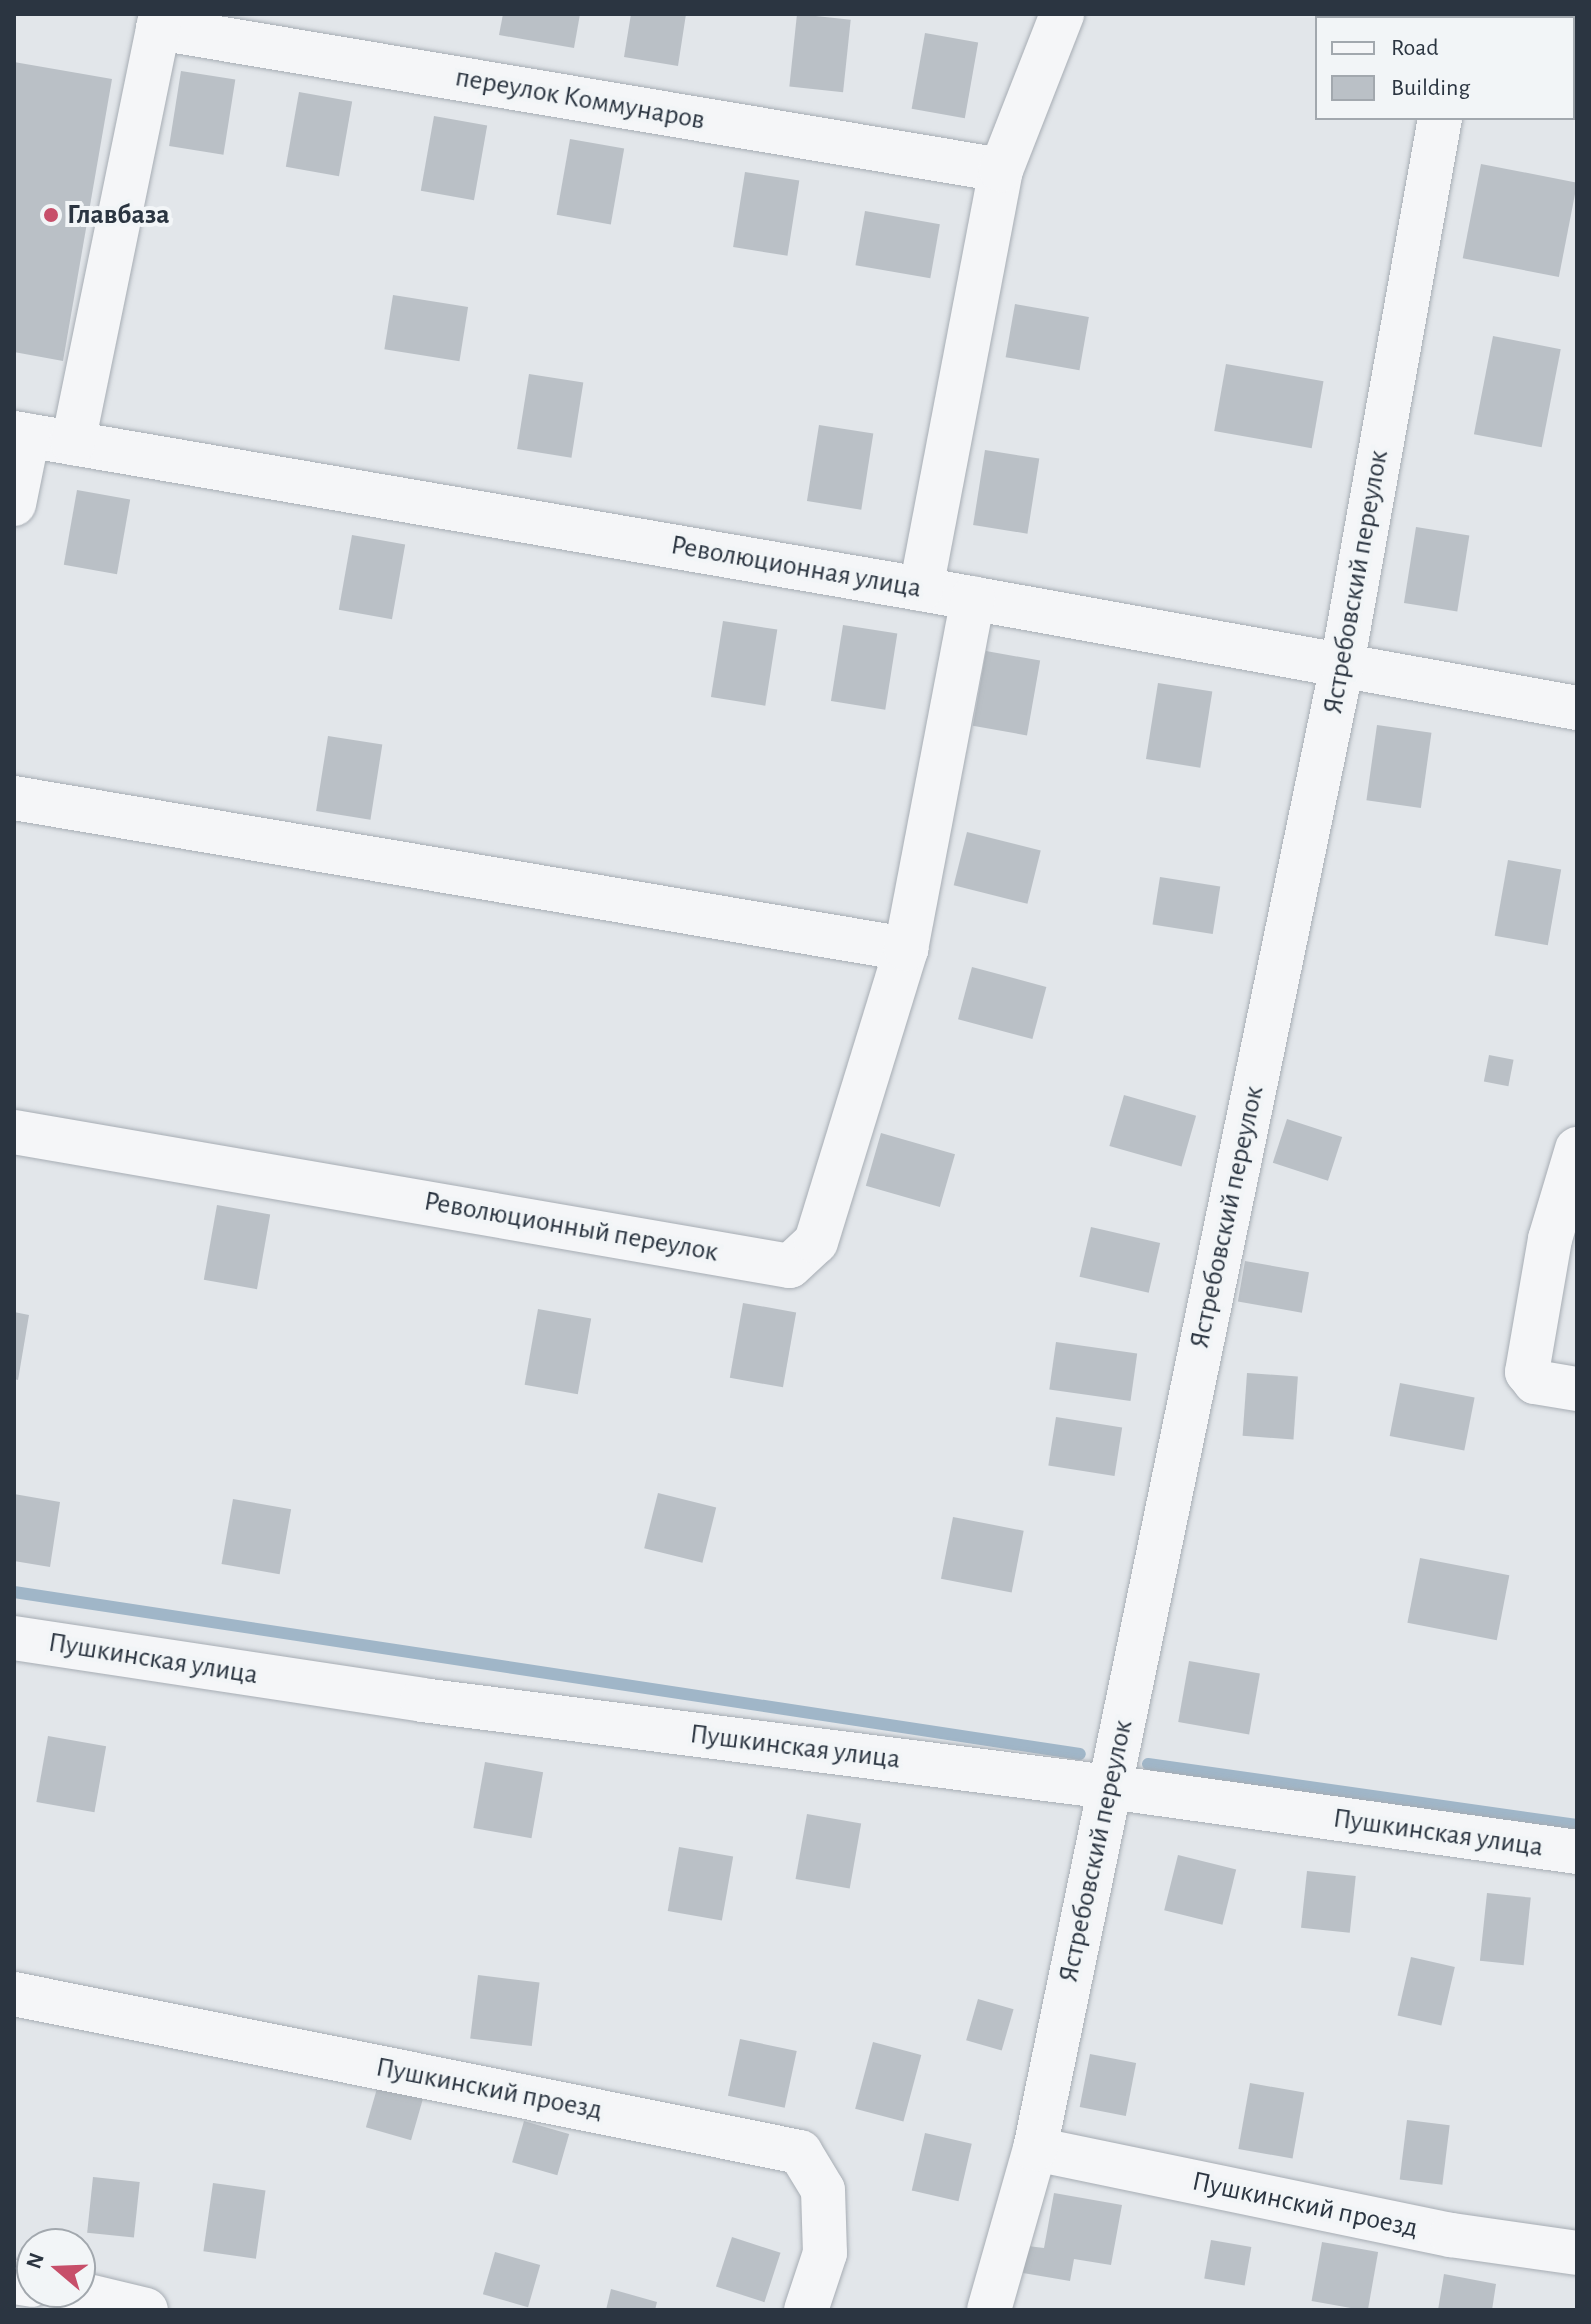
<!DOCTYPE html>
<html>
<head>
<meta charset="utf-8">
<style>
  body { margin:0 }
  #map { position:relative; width:1591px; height:2324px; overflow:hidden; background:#e2e6ea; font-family:"Alegreya Sans",sans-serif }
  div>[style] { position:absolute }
  .stream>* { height:12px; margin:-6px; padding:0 6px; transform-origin:6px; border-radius:6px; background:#a0b6c8 }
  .building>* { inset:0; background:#bac0c6; transform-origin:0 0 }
  .roads { filter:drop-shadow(0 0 2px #a7adb4) drop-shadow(0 0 2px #a7adb4) }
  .street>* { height:44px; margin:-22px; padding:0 22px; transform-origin:22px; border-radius:22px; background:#f5f6f8 }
  .dots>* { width:22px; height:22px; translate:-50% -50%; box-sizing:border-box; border:4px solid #f2f5f7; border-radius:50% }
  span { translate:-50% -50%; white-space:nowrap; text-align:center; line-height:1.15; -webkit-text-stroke:8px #f2f5f7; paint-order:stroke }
  .street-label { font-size:28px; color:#2b3541 }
  .poi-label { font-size:28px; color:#2b3541; font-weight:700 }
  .left { translate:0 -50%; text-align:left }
  .frame { position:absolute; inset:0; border:16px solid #2b3541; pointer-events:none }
  .legend { position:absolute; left:1315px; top:16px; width:260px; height:104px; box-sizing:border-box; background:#f2f5f7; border:2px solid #a2a8ae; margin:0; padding:10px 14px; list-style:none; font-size:24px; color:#2b3541 }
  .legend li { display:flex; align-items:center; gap:16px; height:40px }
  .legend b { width:40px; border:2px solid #a2a8ae }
  .north { position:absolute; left:16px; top:2228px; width:80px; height:80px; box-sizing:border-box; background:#f2f5f7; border:2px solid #a2a8ae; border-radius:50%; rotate:289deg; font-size:22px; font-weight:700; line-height:32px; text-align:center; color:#2b3541 }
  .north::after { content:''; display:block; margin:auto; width:28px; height:36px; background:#c74f6a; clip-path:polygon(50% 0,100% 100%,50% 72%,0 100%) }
</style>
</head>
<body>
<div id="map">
  <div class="stream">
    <i style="left:14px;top:1592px;width:1078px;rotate:8.64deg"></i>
    <i style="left:1148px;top:1764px;width:433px;rotate:8.1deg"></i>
  </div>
  <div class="building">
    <i style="clip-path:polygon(503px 14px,580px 14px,574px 48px,499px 35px)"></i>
    <i style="clip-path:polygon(631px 14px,686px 14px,678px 66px,624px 57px)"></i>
    <i style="left:797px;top:14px;width:54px;height:73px;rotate:6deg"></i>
    <i style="left:925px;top:33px;width:54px;height:77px;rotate:10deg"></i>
    <i style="clip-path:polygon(14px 62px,112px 79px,63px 361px,14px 352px)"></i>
    <i style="left:181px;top:71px;width:55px;height:76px;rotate:9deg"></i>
    <i style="left:299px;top:92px;width:54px;height:76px;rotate:10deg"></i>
    <i style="left:434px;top:116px;width:54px;height:76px;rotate:10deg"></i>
    <i style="left:570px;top:139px;width:55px;height:77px;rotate:10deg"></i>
    <i style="left:1481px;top:164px;width:98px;height:96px;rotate:11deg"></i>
    <i style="left:745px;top:172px;width:55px;height:76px;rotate:9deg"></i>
    <i style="left:865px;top:211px;width:76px;height:55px;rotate:10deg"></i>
    <i style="left:393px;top:295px;width:76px;height:55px;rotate:9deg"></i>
    <i style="left:1015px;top:304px;width:75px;height:54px;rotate:10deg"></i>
    <i style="left:1493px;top:336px;width:69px;height:100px;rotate:11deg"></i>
    <i style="left:1226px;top:364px;width:99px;height:68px;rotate:10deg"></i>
    <i style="left:529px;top:374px;width:55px;height:76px;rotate:9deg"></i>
    <i style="left:819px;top:425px;width:55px;height:77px;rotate:9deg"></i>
    <i style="left:985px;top:450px;width:55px;height:76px;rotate:9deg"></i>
    <i style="left:77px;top:490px;width:54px;height:76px;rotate:10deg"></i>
    <i style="left:1416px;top:527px;width:54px;height:77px;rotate:9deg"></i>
    <i style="left:352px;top:535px;width:54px;height:76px;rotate:10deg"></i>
    <i style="left:723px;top:621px;width:55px;height:77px;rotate:9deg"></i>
    <i style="left:843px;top:625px;width:55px;height:77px;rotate:9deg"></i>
    <i style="left:986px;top:651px;width:55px;height:76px;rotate:10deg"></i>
    <i style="left:1158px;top:683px;width:55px;height:77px;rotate:9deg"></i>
    <i style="left:1377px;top:725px;width:55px;height:76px;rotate:8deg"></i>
    <i style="left:328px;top:736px;width:55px;height:76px;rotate:9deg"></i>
    <i style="left:967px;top:832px;width:76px;height:55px;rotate:14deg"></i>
    <i style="left:1508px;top:860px;width:54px;height:77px;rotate:10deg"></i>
    <i style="left:1160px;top:877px;width:61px;height:48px;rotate:9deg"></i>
    <i style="left:972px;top:967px;width:77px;height:54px;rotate:15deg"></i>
    <i style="left:1489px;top:1055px;width:25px;height:27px;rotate:11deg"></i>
    <i style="left:1124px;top:1095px;width:75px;height:53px;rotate:16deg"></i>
    <i style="left:1287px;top:1119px;width:58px;height:46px;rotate:18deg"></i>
    <i style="left:881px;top:1133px;width:77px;height:55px;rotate:16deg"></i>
    <i style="left:217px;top:1205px;width:54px;height:76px;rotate:10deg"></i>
    <i style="left:1091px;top:1227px;width:71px;height:51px;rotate:13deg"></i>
    <i style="left:1245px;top:1261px;width:65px;height:41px;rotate:10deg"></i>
    <i style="left:743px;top:1303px;width:54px;height:76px;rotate:10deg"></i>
    <i style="left:538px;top:1309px;width:54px;height:77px;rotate:10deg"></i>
    <i style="clip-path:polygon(14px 1312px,29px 1315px,18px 1380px,14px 1379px)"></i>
    <i style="left:1056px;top:1342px;width:82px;height:48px;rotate:8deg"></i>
    <i style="left:1247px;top:1373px;width:51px;height:63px;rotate:4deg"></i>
    <i style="left:1400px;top:1383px;width:76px;height:54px;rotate:11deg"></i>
    <i style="left:1056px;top:1417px;width:67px;height:49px;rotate:9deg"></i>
    <i style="left:658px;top:1493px;width:60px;height:57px;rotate:14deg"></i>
    <i style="clip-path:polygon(14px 1494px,60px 1502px,50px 1567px,14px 1561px)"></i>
    <i style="left:233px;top:1499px;width:59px;height:66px;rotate:10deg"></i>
    <i style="left:953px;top:1517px;width:72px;height:63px;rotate:11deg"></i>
    <i style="left:1420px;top:1558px;width:91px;height:66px;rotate:11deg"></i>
    <i style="left:1189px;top:1661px;width:72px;height:62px;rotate:10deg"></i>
    <i style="left:48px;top:1736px;width:59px;height:67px;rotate:10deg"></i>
    <i style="left:485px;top:1762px;width:59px;height:67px;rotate:10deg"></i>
    <i style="left:807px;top:1814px;width:55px;height:66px;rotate:10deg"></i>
    <i style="left:679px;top:1847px;width:55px;height:65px;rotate:10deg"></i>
    <i style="left:1178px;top:1855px;width:60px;height:57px;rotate:14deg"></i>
    <i style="left:1307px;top:1871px;width:49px;height:57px;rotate:6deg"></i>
    <i style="left:1487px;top:1893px;width:44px;height:68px;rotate:6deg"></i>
    <i style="left:1411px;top:1957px;width:45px;height:60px;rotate:13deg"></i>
    <i style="left:478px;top:1975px;width:62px;height:64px;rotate:7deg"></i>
    <i style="left:978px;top:1999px;width:37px;height:43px;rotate:16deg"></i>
    <i style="left:740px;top:2039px;width:58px;height:58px;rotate:12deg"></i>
    <i style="left:873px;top:2042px;width:50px;height:69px;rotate:15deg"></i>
    <i style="left:1090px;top:2054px;width:47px;height:54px;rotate:11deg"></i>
    <i style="left:1250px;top:2083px;width:55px;height:67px;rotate:10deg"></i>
    <i style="left:378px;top:2085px;width:47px;height:44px;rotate:16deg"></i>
    <i style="left:1407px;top:2120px;width:43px;height:60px;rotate:7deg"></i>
    <i style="left:524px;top:2121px;width:47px;height:43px;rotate:16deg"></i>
    <i style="left:925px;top:2133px;width:48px;height:59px;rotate:13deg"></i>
    <i style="left:93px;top:2177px;width:47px;height:56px;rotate:6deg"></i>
    <i style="left:213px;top:2183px;width:53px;height:69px;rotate:8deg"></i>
    <i style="clip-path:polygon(1054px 2193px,1122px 2205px,1111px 2265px,1074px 2259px,1070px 2281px,1023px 2273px,1028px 2246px,1044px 2248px)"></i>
    <i style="left:732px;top:2237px;width:51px;height:52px;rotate:18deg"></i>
    <i style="left:1211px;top:2240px;width:41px;height:39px;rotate:10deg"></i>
    <i style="left:1322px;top:2242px;width:57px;height:60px;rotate:10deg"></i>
    <i style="left:495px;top:2252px;width:47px;height:44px;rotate:16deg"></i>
    <i style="clip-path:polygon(1444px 2274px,1496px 2284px,1492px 2310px,1438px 2310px)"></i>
    <i style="clip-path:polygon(611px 2289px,657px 2302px,655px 2310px,606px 2310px)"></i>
  </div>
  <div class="roads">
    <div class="street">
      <i style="left:1458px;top:18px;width:4px;rotate:-90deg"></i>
      <i style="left:158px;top:28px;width:855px;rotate:9.56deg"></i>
      <i style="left:14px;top:433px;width:920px;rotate:9.76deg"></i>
      <i style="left:921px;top:589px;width:667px;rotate:10.28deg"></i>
      <i style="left:73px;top:443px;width:438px;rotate:-78.4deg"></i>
      <i style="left:14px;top:504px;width:70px;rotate:-78.5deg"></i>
      <i style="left:921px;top:589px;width:427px;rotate:-79.2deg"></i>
      <i style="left:1001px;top:170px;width:168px;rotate:-68.6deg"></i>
      <i style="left:14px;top:798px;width:905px;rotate:9.61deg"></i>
      <i style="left:14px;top:1132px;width:787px;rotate:9.8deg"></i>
      <i style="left:790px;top:1266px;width:35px;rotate:-43deg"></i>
      <i style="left:816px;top:1242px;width:307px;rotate:-72.9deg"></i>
      <i style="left:906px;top:949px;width:357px;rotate:-79.2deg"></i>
      <i style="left:1577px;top:1149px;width:94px;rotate:106.7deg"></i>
      <i style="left:1550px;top:1239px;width:135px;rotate:99.8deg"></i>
      <i style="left:1527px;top:1372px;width:13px;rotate:51deg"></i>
      <i style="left:1535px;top:1382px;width:43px;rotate:9.5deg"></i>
      <i style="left:14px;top:1638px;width:413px;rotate:8.6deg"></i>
      <i style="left:422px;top:1700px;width:692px;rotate:7.22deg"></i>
      <i style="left:1109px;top:1787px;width:472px;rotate:7.9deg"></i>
      <i style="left:14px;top:1994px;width:802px;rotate:11.37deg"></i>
      <i style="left:800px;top:2152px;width:44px;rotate:58.8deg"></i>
      <i style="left:823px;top:2190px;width:63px;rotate:88.2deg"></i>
      <i style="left:825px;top:2253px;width:60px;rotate:108.4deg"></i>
      <i style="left:1035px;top:2149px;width:425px;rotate:11.7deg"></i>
      <i style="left:1451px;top:2235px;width:127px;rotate:8.1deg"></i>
      <i style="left:14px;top:2282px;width:18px;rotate:9deg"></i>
      <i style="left:71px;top:2292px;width:77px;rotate:13.5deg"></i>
      <i style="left:989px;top:2310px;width:167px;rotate:-74.1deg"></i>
      <i style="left:1035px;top:2149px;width:1515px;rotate:-78.31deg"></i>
      <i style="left:1342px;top:665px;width:556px;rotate:-79.84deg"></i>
    </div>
  </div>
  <div class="dots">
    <i style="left:51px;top:215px;background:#c74f6a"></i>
  </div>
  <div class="street-label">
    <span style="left:580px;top:99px;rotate:10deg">переулок Коммунаров</span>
    <span style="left:796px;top:567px;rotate:10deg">Революционная улица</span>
    <span style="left:1356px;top:582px;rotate:-80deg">Ястребовский переулок</span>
    <span style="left:1227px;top:1217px;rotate:-78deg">Ястребовский переулок</span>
    <span style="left:571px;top:1227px;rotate:10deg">Революционный переулок</span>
    <span style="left:153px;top:1659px;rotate:9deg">Пушкинская улица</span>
    <span style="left:795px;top:1747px;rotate:7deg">Пушкинская улица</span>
    <span style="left:1438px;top:1833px;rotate:8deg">Пушкинская улица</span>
    <span style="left:1096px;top:1851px;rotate:-78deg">Ястребовский переулок</span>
    <span style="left:489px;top:2089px;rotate:11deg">Пушкинский проезд</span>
    <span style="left:1305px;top:2205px;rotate:12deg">Пушкинский проезд</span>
  </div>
  <div class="poi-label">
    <span class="left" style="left:67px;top:215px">Главбаза</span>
  </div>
  <div class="frame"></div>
  <ul class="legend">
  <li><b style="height:10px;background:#f5f6f8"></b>Road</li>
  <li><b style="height:22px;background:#bac0c6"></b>Building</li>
  </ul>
  <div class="north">N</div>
</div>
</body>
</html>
